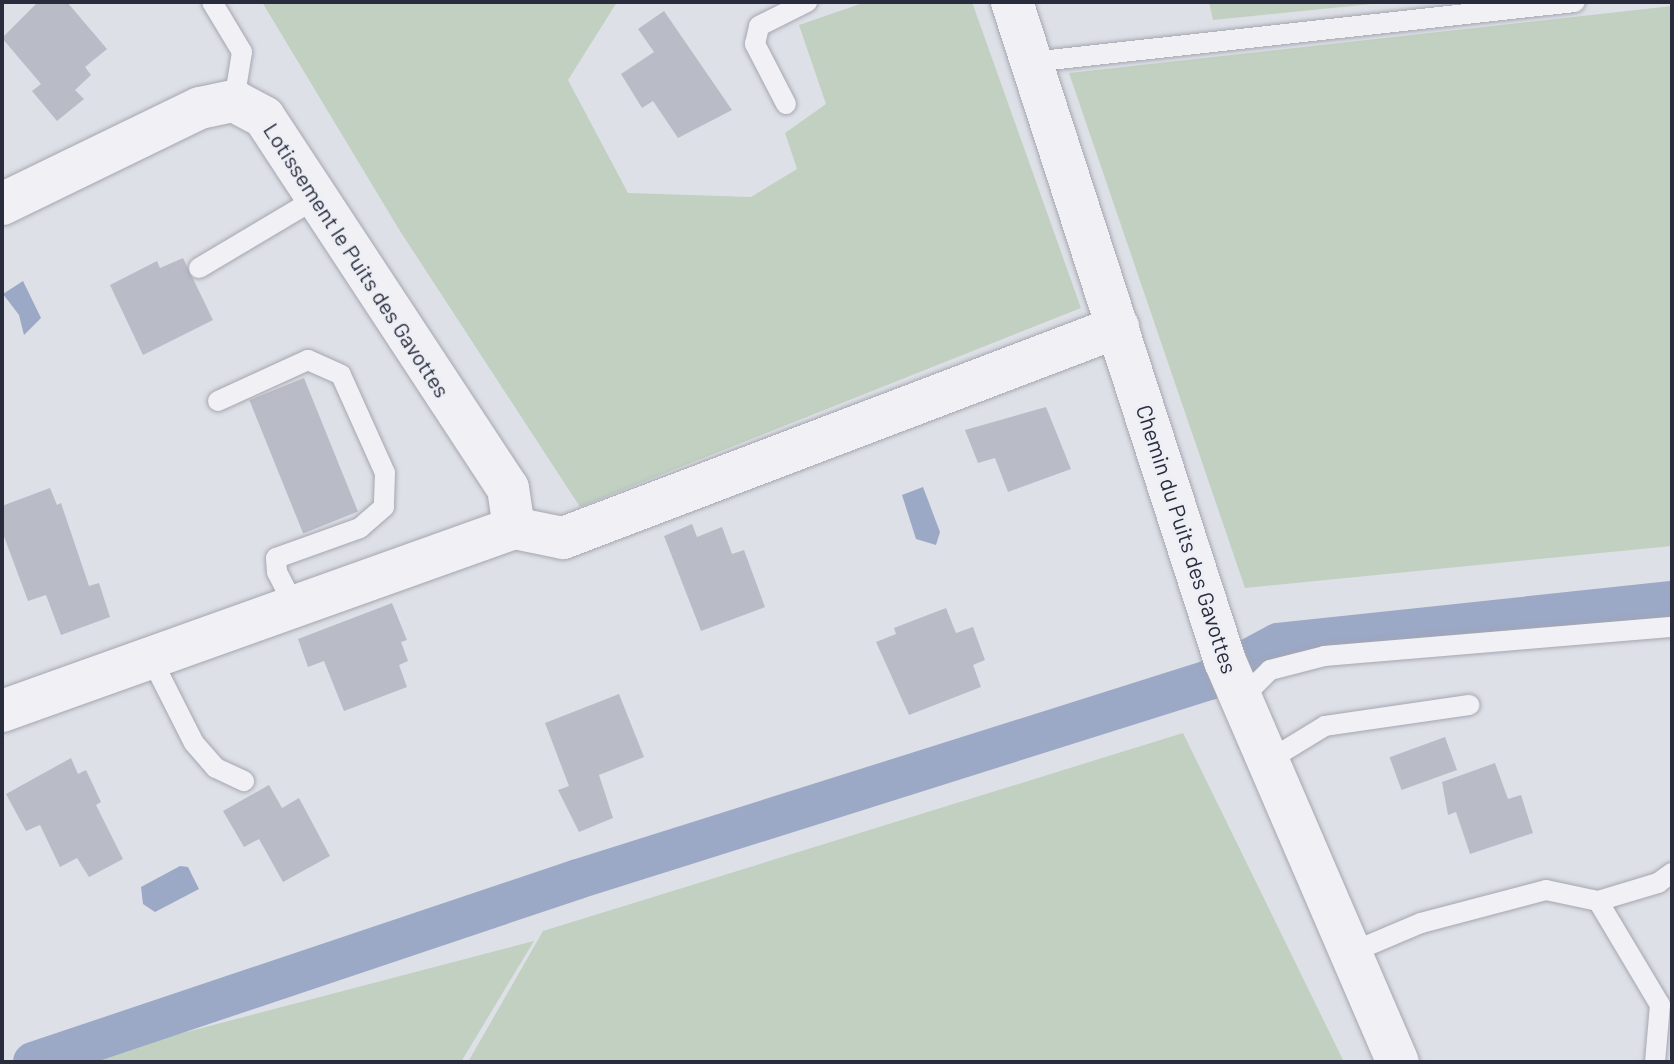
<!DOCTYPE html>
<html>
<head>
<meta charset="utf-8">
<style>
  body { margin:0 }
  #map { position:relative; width:1674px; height:1064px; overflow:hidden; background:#dee0e7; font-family:Barlow,sans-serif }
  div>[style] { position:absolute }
  .green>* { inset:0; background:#c1d0c0 }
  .water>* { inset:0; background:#9ba8c6 }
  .canal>* { height:40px; margin:-20px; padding:0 20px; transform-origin:20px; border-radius:20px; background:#9ba8c6 }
  .building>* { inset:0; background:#b9bbc6; transform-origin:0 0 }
  .roads { filter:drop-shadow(0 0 2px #a4a6b1) drop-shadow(0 0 2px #a4a6b1) }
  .lane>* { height:20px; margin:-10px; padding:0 10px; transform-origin:10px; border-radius:10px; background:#f1f1f5 }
  .street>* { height:42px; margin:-21px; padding:0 21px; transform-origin:21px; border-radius:21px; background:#f1f1f5 }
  span { translate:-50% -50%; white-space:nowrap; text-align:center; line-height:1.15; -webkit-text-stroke:6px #edeff5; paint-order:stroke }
  .street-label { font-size:22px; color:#282c3d }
  .frame { position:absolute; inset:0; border:4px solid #282c3d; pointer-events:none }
</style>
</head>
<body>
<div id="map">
  <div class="green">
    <i style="clip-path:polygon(262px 2px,617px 2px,568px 80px,628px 193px,751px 197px,797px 169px,785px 133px,826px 104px,799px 25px,866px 2px,972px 2px,1081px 308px,580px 507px,400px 231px)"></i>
    <i style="clip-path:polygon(1209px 2px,1391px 2px,1213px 20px)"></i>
    <i style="clip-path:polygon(1672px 6px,1672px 546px,1245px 588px,1069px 73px)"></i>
    <i style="clip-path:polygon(1183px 733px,1344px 1062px,468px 1062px,543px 931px)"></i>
    <i style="clip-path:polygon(534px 941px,461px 1062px,72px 1062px)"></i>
  </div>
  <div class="water">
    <i style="clip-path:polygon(23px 281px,41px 318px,24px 335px,19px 315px,3px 294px)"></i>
    <i style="clip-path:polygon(923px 487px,940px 532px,936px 545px,916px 539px,902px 495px)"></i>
    <i style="clip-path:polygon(180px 866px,188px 867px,199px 889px,155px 912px,143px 904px,141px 887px)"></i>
  </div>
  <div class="canal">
    <i style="left:33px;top:1062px;width:575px;rotate:-18.56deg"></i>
    <i style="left:578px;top:879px;width:662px;rotate:-17.5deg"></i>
    <i style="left:1209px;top:680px;width:78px;rotate:-28.2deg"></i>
    <i style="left:1278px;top:643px;width:396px;rotate:-6.1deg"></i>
  </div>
  <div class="building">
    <i style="clip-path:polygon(38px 2px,67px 2px,107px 49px,85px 67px,91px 75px,75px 90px,84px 99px,57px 121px,32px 91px,41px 84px,2px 38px)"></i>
    <i style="clip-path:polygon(664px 11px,732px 110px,678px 138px,653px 101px,642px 108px,621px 74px,654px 52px,638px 29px)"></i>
    <i style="clip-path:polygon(183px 258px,213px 320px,143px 355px,110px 285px,157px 261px,160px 268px)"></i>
    <i style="left:304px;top:378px;width:144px;height:59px;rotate:68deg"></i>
    <i style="clip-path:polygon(1046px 407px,1071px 469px,1008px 492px,995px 458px,978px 463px,965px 430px)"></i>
    <i style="clip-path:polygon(50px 488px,57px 505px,61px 503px,89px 586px,99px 583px,110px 617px,61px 635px,46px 595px,28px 601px,2px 531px,2px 506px)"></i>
    <i style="clip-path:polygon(692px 524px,697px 537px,722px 527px,732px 554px,744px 550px,765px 607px,701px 631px,664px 536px)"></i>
    <i style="clip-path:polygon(392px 603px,407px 640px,401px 642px,408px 661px,399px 665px,407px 687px,344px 711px,324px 661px,308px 667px,298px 639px)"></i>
    <i style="clip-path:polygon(946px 608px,956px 633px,973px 627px,985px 660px,973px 665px,981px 687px,909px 715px,876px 642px,896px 634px,894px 628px)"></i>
    <i style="clip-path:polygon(619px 694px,644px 757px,599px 775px,613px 818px,579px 832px,558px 790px,569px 786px,545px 723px)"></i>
    <i style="left:1445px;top:737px;width:35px;height:59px;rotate:70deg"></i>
    <i style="clip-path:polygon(71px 758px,78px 774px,86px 770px,101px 802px,96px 805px,123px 859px,89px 877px,77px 858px,60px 867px,40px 825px,26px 831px,6px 794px)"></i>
    <i style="clip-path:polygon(1495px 763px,1508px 799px,1521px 795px,1533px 833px,1470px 854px,1456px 812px,1448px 815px,1442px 782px)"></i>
    <i style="clip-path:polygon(269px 785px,282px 808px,299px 798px,330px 856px,283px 882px,259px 839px,244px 847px,223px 811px)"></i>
  </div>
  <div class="roads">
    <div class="lane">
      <i style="left:212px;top:2px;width:58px;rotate:59deg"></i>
      <i style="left:242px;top:52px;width:50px;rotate:99.3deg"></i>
      <i style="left:1032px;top:62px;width:546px;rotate:-6.31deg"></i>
      <i style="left:786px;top:104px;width:68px;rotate:-117.3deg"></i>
      <i style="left:755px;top:44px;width:18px;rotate:-77deg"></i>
      <i style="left:759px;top:26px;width:54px;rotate:-26.6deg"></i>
      <i style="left:199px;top:268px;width:137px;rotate:-30.7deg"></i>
      <i style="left:218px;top:401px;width:99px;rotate:-24.5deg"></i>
      <i style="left:308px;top:360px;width:36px;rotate:24deg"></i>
      <i style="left:341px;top:375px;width:107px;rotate:65.8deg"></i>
      <i style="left:385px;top:473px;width:34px;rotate:92deg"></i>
      <i style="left:384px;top:507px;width:32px;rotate:139deg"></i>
      <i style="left:360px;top:528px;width:89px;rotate:160.3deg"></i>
      <i style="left:276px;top:558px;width:14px;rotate:86deg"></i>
      <i style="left:277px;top:572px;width:38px;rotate:63deg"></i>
      <i style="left:151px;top:658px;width:95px;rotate:63.2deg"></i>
      <i style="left:194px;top:743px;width:33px;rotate:49deg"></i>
      <i style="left:216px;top:768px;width:31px;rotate:25deg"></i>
      <i style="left:1241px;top:699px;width:41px;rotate:-45deg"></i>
      <i style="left:1270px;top:670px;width:57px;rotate:-14.3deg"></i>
      <i style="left:1325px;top:656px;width:348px;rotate:-4.8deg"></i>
      <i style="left:1266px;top:762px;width:69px;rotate:-31.4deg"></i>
      <i style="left:1325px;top:726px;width:146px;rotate:-8.3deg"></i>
      <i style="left:1598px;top:901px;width:63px;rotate:-16.7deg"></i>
      <i style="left:1658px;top:883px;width:17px;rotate:-36deg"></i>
      <i style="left:1350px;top:953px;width:77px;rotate:-22.9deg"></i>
      <i style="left:1421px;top:923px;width:129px;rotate:-14.8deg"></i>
      <i style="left:1546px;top:890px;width:53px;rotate:11.9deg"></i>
      <i style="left:1598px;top:901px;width:121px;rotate:59.2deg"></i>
      <i style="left:1660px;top:1005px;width:57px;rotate:95deg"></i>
    </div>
    <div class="street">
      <i style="left:1012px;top:2px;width:693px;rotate:72.09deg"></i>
      <i style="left:1225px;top:661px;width:437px;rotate:66.7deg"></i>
      <i style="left:2px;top:204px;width:220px;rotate:-25.9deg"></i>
      <i style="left:200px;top:108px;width:35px;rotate:-12deg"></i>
      <i style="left:234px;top:101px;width:34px;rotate:28deg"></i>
      <i style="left:264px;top:117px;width:444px;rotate:56.7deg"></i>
      <i style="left:508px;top:488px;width:40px;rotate:81.5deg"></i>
      <i style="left:2px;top:711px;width:544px;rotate:-19.67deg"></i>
      <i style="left:514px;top:528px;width:50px;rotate:11.5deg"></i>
      <i style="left:563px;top:538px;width:594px;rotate:-20.82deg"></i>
    </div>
  </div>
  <div class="street-label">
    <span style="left:357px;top:260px;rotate:57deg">Lotissement le Puits des Gavottes</span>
    <span style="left:1187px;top:539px;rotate:72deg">Chemin du Puits des Gavottes</span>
  </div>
  <div class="frame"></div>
</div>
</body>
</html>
